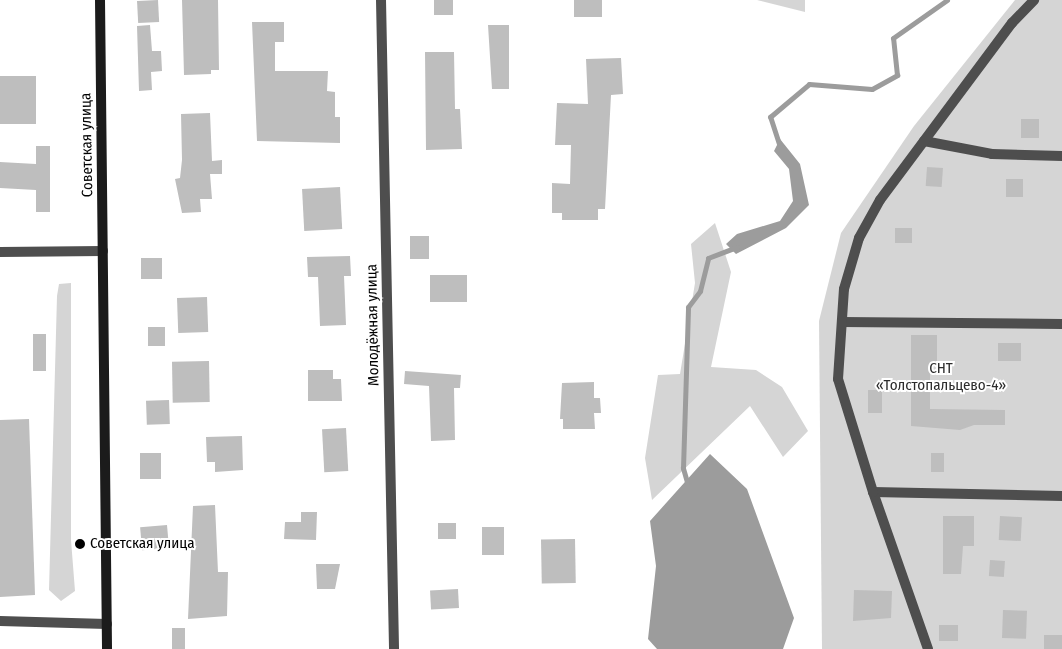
<!DOCTYPE html>
<html>
<head>
<meta charset="utf-8">
<style>
  body { margin:0 }
  #map { position:relative; width:1062px; height:649px; overflow:hidden; background:#fff; font-family:"Fira Sans Condensed",sans-serif }
  div>[style] { position:absolute }
  .green>* { inset:0; background:#d5d5d5 }
  .water>* { inset:0; background:#9c9c9c }
  .stream>* { height:5px; margin:-2.5px; padding:0 2.5px; transform-origin:2.5px; border-radius:2.5px; background:#9c9c9c }
  .building>* { inset:0; background:#bebebe; transform-origin:0 0 }
  .lane>* { height:10px; margin:-5px; padding:0 5px; transform-origin:5px; border-radius:5px; background:#4e4e4e }
  .street>* { height:10px; margin:-5px; padding:0 5px; transform-origin:5px; border-radius:5px; background:#4e4e4e }
  .secondary>* { height:10px; margin:-5px; padding:0 5px; transform-origin:5px; border-radius:5px; background:#1b1b1b }
  .dots>* { width:14px; height:14px; translate:-50% -50%; box-sizing:border-box; border:2px solid #fff; border-radius:50% }
  span { translate:-50% -50%; white-space:nowrap; text-align:center; line-height:1.15; -webkit-text-stroke:4px #fff; paint-order:stroke }
  .street-label { font-size:15px; color:#000 }
  .park-label { font-size:15px; color:#2c2c2c }
  .poi-label { font-size:15px; color:#000 }
  .left { translate:0 -50%; text-align:left }
</style>
</head>
<body>
<div id="map">
  <div class="green">
    <i style="clip-path:polygon(757px 0,805px 0,805px 12px)"></i>
    <i style="clip-path:polygon(1015px 0,1062px 0,1062px 649px,822px 649px,819px 321px,841px 233px,914px 126px)"></i>
    <i style="clip-path:polygon(715px 223px,731px 272px,711px 367px,756px 370px,782px 387px,808px 431px,783px 457px,750px 406px,652px 500px,645px 458px,658px 375px,680px 374px,695px 283px,691px 244px)"></i>
    <i style="clip-path:polygon(71px 283px,71px 540px,75px 591px,61px 601px,49px 590px,57px 296px,59px 284px)"></i>
  </div>
  <div class="water">
    <i style="clip-path:polygon(780px 139px,800px 164px,809px 205px,786px 228px,736px 254px,726px 244px,737px 234px,780px 221px,793px 201px,789px 169px,774px 151px)"></i>
    <i style="clip-path:polygon(710px 454px,747px 489px,794px 618px,783px 649px,657px 649px,648px 639px,656px 566px,650px 521px)"></i>
  </div>
  <div class="stream">
    <i style="left:781px;top:150px;width:35px;rotate:-108deg"></i>
    <i style="left:770px;top:117px;width:51px;rotate:-40.2deg"></i>
    <i style="left:809px;top:84px;width:63px;rotate:4.5deg"></i>
    <i style="left:872px;top:89px;width:29px;rotate:-29deg"></i>
    <i style="left:897px;top:75px;width:37px;rotate:-96deg"></i>
    <i style="left:893px;top:38px;width:66px;rotate:-35.1deg"></i>
    <i style="left:687px;top:482px;width:15px;rotate:-106deg"></i>
    <i style="left:683px;top:468px;width:161px;rotate:-88.2deg"></i>
    <i style="left:688px;top:307px;width:20px;rotate:-53deg"></i>
    <i style="left:700px;top:291px;width:34px;rotate:-76deg"></i>
    <i style="left:708px;top:258px;width:31px;rotate:-21deg"></i>
  </div>
  <div class="building">
    <i style="left:158px;top:0;width:22px;height:21px;rotate:87deg"></i>
    <i style="clip-path:polygon(182px 0,218px 0,219px 70px,211px 70px,211px 74px,184px 75px)"></i>
    <i style="left:434px;top:0;width:19px;height:15px"></i>
    <i style="left:574px;top:0;width:28px;height:17px"></i>
    <i style="clip-path:polygon(252px 22px,284px 22px,284px 42px,275px 42px,275px 71px,328px 71px,327px 91px,335px 92px,335px 117px,340px 117px,340px 143px,257px 141px)"></i>
    <i style="clip-path:polygon(150px 25px,152px 51px,161px 51px,162px 71px,151px 72px,152px 90px,139px 91px,137px 26px)"></i>
    <i style="clip-path:polygon(488px 25px,509px 25px,509px 89px,492px 89px)"></i>
    <i style="clip-path:polygon(425px 52px,454px 52px,455px 109px,460px 109px,462px 149px,426px 150px)"></i>
    <i style="clip-path:polygon(621px 58px,623px 94px,611px 95px,605px 209px,598px 209px,598px 220px,562px 220px,562px 213px,552px 213px,552px 183px,570px 184px,571px 145px,555px 145px,557px 103px,588px 104px,586px 59px)"></i>
    <i style="left:0;top:76px;width:36px;height:48px"></i>
    <i style="clip-path:polygon(210px 113px,212px 161px,222px 160px,222px 174px,210px 174px,212px 199px,200px 199px,201px 212px,182px 213px,175px 179px,180px 178px,182px 160px,181px 114px)"></i>
    <i style="left:1021px;top:119px;width:18px;height:19px"></i>
    <i style="clip-path:polygon(36px 146px,50px 146px,50px 212px,36px 212px,36px 190px,0 188px,0 162px,36px 164px)"></i>
    <i style="left:927px;top:167px;width:16px;height:19px;rotate:4deg"></i>
    <i style="left:1006px;top:179px;width:17px;height:18px"></i>
    <i style="left:340px;top:187px;width:42px;height:38px;rotate:87deg"></i>
    <i style="left:895px;top:228px;width:17px;height:15px"></i>
    <i style="left:429px;top:236px;width:23px;height:19px;rotate:90deg"></i>
    <i style="clip-path:polygon(350px 256px,351px 276px,344px 276px,346px 325px,320px 326px,318px 277px,308px 277px,307px 257px)"></i>
    <i style="left:141px;top:258px;width:21px;height:21px"></i>
    <i style="left:430px;top:275px;width:37px;height:27px"></i>
    <i style="left:207px;top:297px;width:35px;height:30px;rotate:88deg"></i>
    <i style="left:165px;top:327px;width:19px;height:17px;rotate:90deg"></i>
    <i style="left:33px;top:334px;width:13px;height:37px"></i>
    <i style="clip-path:polygon(911px 335px,937px 335px,937px 366px,930px 365px,930px 409px,1005px 410px,1005px 425px,974px 425px,960px 430px,911px 426px)"></i>
    <i style="left:998px;top:343px;width:23px;height:18px"></i>
    <i style="left:209px;top:361px;width:41px;height:37px;rotate:89deg"></i>
    <i style="clip-path:polygon(308px 370px,333px 370px,333px 379px,341px 379px,342px 401px,308px 401px)"></i>
    <i style="clip-path:polygon(405px 371px,461px 375px,460px 388px,454px 388px,455px 440px,431px 441px,429px 386px,404px 384px)"></i>
    <i style="clip-path:polygon(594px 382px,594px 398px,600px 398px,601px 413px,594px 413px,595px 429px,563px 429px,563px 419px,560px 419px,562px 383px)"></i>
    <i style="left:868px;top:390px;width:14px;height:23px"></i>
    <i style="left:169px;top:400px;width:24px;height:23px;rotate:88deg"></i>
    <i style="clip-path:polygon(29px 419px,35px 595px,0 597px,0 420px)"></i>
    <i style="left:346px;top:428px;width:43px;height:24px;rotate:87deg"></i>
    <i style="clip-path:polygon(242px 436px,243px 470px,215px 472px,215px 462px,207px 462px,206px 437px)"></i>
    <i style="left:140px;top:453px;width:21px;height:26px"></i>
    <i style="left:931px;top:453px;width:13px;height:19px"></i>
    <i style="clip-path:polygon(215px 505px,218px 572px,228px 572px,227px 616px,188px 619px,193px 506px)"></i>
    <i style="clip-path:polygon(301px 512px,317px 512px,316px 540px,284px 539px,285px 522px,301px 522px)"></i>
    <i style="clip-path:polygon(943px 516px,974px 516px,974px 546px,963px 546px,961px 574px,943px 574px)"></i>
    <i style="left:1000px;top:516px;width:22px;height:24px;rotate:3deg"></i>
    <i style="left:438px;top:523px;width:18px;height:16px"></i>
    <i style="left:167px;top:525px;width:23px;height:27px;rotate:85deg"></i>
    <i style="left:482px;top:527px;width:22px;height:28px"></i>
    <i style="left:575px;top:539px;width:44px;height:34px;rotate:89deg"></i>
    <i style="left:990px;top:560px;width:15px;height:16px;rotate:4deg"></i>
    <i style="clip-path:polygon(316px 564px,340px 564px,335px 589px,317px 589px)"></i>
    <i style="left:458px;top:589px;width:19px;height:28px;rotate:87deg"></i>
    <i style="clip-path:polygon(854px 590px,892px 591px,891px 618px,853px 621px)"></i>
    <i style="left:1003px;top:610px;width:24px;height:28px;rotate:2deg"></i>
    <i style="left:939px;top:625px;width:19px;height:16px"></i>
    <i style="left:172px;top:628px;width:13px;height:21px"></i>
    <i style="left:1044px;top:635px;width:18px;height:14px"></i>
  </div>
  <div class="lane">
    <i style="left:924px;top:141px;width:69px;rotate:10.8deg"></i>
    <i style="left:992px;top:154px;width:70px;rotate:1.6deg"></i>
    <i style="left:842px;top:322px;width:220px;rotate:0.5deg"></i>
    <i style="left:873px;top:492px;width:189px;rotate:1.2deg"></i>
    <i style="left:0;top:621px;width:107px;rotate:1.6deg"></i>
    <i style="left:928px;top:649px;width:166px;rotate:-109.3deg"></i>
    <i style="left:873px;top:492px;width:118px;rotate:-107.2deg"></i>
    <i style="left:838px;top:379px;width:90px;rotate:-86.2deg"></i>
    <i style="left:844px;top:289px;width:53px;rotate:-73.6deg"></i>
    <i style="left:859px;top:238px;width:43px;rotate:-61.1deg"></i>
    <i style="left:880px;top:200px;width:221px;rotate:-53.3deg"></i>
    <i style="left:1012px;top:23px;width:32px;rotate:-46deg"></i>
  </div>
  <div class="street">
    <i style="left:381px;top:0;width:649px;rotate:88.85deg"></i>
    <i style="left:0;top:252px;width:103px;rotate:-0.6deg"></i>
  </div>
  <div class="secondary">
    <i style="left:100px;top:0;width:649px;rotate:89.38deg"></i>
  </div>
  <div class="dots">
    <i style="left:80px;top:544px;background:#000"></i>
  </div>
  <div class="street-label">
    <span style="left:87px;top:145px;rotate:-91deg">Советская улица</span>
    <span style="left:373px;top:325px;rotate:-91deg">Молодёжная улица</span>
  </div>
  <div class="park-label">
    <span style="left:941px;top:377px">СНТ<br>«Толстопальцево-4»</span>
  </div>
  <div class="poi-label">
    <span class="left" style="left:90px;top:544px">Советская улица</span>
  </div>
</div>
</body>
</html>
